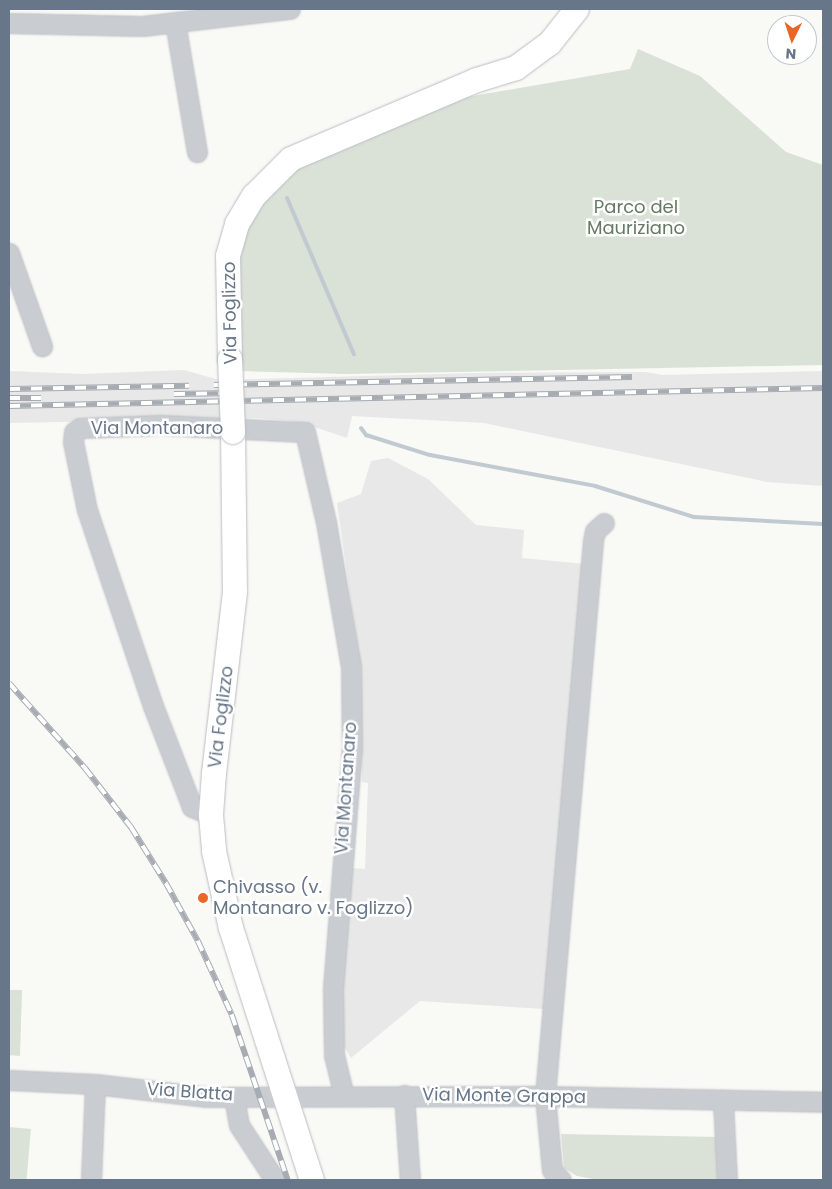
<!DOCTYPE html>
<html>
<head>
<meta charset="utf-8">
<style>
  body { margin:0 }
  #map { position:relative; width:832px; height:1189px; overflow:hidden; background:#f9f9f6; font-family:Poppins,sans-serif }
  div>[style] { position:absolute }
  .built>* { inset:0; background:#e7e8e7 }
  .green>* { inset:0; background:#dae1d7; transform-origin:0 0 }
  .stream>* { height:4px; margin:-2px; padding:0 2px; transform-origin:2px; border-radius:2px; background:#c1cad0 }
  .roads { filter:drop-shadow(0 0 1px #babdc2) drop-shadow(0 0 1px #babdc2) }
  .minor>* { height:19px; margin:-9.5px; padding:0 9.5px; transform-origin:9.5px; border-radius:9.5px; background:#c9ccd0 }
  .major>* { height:24px; margin:-12px; padding:0 12px; transform-origin:12px; border-radius:12px; background:#fff }
  .rail>* { height:5.5px; margin-top:-2.75px; transform-origin:0; background:repeating-linear-gradient(90deg,#fff 0 11px,#a7acb3 0 22px); box-sizing:border-box; border-block:1px solid #a7acb3 }
  .bridges { filter:drop-shadow(0 0 1px #babdc2) drop-shadow(0 0 1px #babdc2) }
  .major-bridge>* { height:24px; margin:-12px; padding:0 12px; transform-origin:12px; border-radius:12px; background:#fff }
  .dots>* { width:14px; height:14px; translate:-50% -50%; box-sizing:border-box; border:2px solid #fff; border-radius:50% }
  span { translate:-50% -50%; white-space:nowrap; text-align:center; line-height:1.15; -webkit-text-stroke:5px #fff; paint-order:stroke }
  .park-label { font-size:18px; color:#657a62 }
  .street-label { font-size:18px; color:#677688 }
  .poi-label { font-size:18px; color:#677688 }
  .left { translate:0 -50%; text-align:left }
  .frame { position:absolute; inset:0; border:10px solid #677688; pointer-events:none }
  .north { position:absolute; left:767px; top:15px; width:50px; height:50px; box-sizing:border-box; background:#fff; border:1px solid #c2c8cf; border-radius:50%; rotate:184deg; font-size:14px; font-weight:700; line-height:20px; text-align:center; color:#677688 }
  .north::after { content:''; display:block; margin:auto; width:18px; height:22px; background:#e96627; clip-path:polygon(50% 0,100% 100%,50% 72%,0 100%) }
</style>
</head>
<body>
<div id="map">
  <div class="built">
    <i style="clip-path:polygon(184px 370px,219px 380px,478px 373px,645px 372px,663px 375px,823px 371px,823px 486px,767px 482px,484px 423px,352px 416px,347px 438px,300px 422px,256px 418px,9px 423px,9px 371px,82px 374px)"></i>
    <i style="clip-path:polygon(388px 458px,428px 479px,476px 525px,524px 530px,522px 558px,585px 564px,545px 1009px,420px 1001px,351px 1058px,342px 1043px,340px 958px,349px 868px,365px 869px,368px 783px,362px 782px,360px 665px,337px 503px,361px 494px,371px 461px)"></i>
  </div>
  <div class="green">
    <i style="clip-path:polygon(638px 49px,700px 76px,786px 152px,823px 165px,823px 365px,346px 374px,238px 371px,231px 269px,247px 215px,293px 168px,461px 98px,630px 69px)"></i>
    <i style="clip-path:polygon(9px 990px,22px 990px,20px 1056px,9px 1055px)"></i>
    <i style="left:9px;top:1127px;width:22px;height:53px;rotate:5deg"></i>
    <i style="clip-path:polygon(561px 1134px,718px 1137px,720px 1180px,599px 1180px,577px 1176px,564px 1168px)"></i>
  </div>
  <div class="stream">
    <i style="left:287px;top:198px;width:170px;rotate:66.8deg"></i>
    <i style="left:361px;top:428px;width:9px;rotate:54deg"></i>
    <i style="left:366px;top:435px;width:67px;rotate:17.4deg"></i>
    <i style="left:430px;top:455px;width:168px;rotate:10.6deg"></i>
    <i style="left:595px;top:486px;width:104px;rotate:17.4deg"></i>
    <i style="left:694px;top:517px;width:129px;rotate:3.1deg"></i>
  </div>
  <div class="roads">
    <div class="minor">
      <i style="left:175px;top:22px;width:132px;rotate:80.4deg"></i>
      <i style="left:9px;top:23px;width:133px;rotate:1.3deg"></i>
      <i style="left:142px;top:26px;width:149px;rotate:-6.6deg"></i>
      <i style="left:9px;top:253px;width:99px;rotate:70.5deg"></i>
      <i style="left:211px;top:815px;width:21px;rotate:-157deg"></i>
      <i style="left:192px;top:807px;width:108px;rotate:-111.1deg"></i>
      <i style="left:153px;top:706px;width:207px;rotate:-108.6deg"></i>
      <i style="left:87px;top:510px;width:69px;rotate:-101.6deg"></i>
      <i style="left:73px;top:442px;width:10px;rotate:-84deg"></i>
      <i style="left:74px;top:432px;width:7px;rotate:-34deg"></i>
      <i style="left:80px;top:428px;width:81px;rotate:-2.1deg"></i>
      <i style="left:161px;top:425px;width:144px;rotate:2.8deg"></i>
      <i style="left:305px;top:432px;width:92px;rotate:76.9deg"></i>
      <i style="left:326px;top:522px;width:147px;rotate:80.2deg"></i>
      <i style="left:351px;top:667px;width:80px;rotate:89.3deg"></i>
      <i style="left:352px;top:747px;width:243px;rotate:94.5deg"></i>
      <i style="left:333px;top:989px;width:66px;rotate:89.1deg"></i>
      <i style="left:334px;top:1055px;width:42px;rotate:76.3deg"></i>
      <i style="left:9px;top:1080px;width:86px;rotate:2.7deg"></i>
      <i style="left:95px;top:1084px;width:113px;rotate:6.6deg"></i>
      <i style="left:207px;top:1097px;width:338px;rotate:-0.2deg"></i>
      <i style="left:545px;top:1096px;width:278px;rotate:1.2deg"></i>
      <i style="left:404px;top:1095px;width:85px;rotate:86deg"></i>
      <i style="left:234px;top:1097px;width:28px;rotate:80deg"></i>
      <i style="left:239px;top:1125px;width:66px;rotate:56.8deg"></i>
      <i style="left:723px;top:1101px;width:79px;rotate:87.1deg"></i>
      <i style="left:91px;top:1180px;width:96px;rotate:-87.6deg"></i>
      <i style="left:561px;top:1180px;width:13px;rotate:-132deg"></i>
      <i style="left:552px;top:1170px;width:74px;rotate:-95.4deg"></i>
      <i style="left:545px;top:1096px;width:557px;rotate:-85.06deg"></i>
      <i style="left:593px;top:541px;width:10px;rotate:-79deg"></i>
      <i style="left:595px;top:531px;width:12px;rotate:-42deg"></i>
    </div>
    <div class="major">
      <i style="left:230px;top:359px;width:103px;rotate:-91.1deg"></i>
      <i style="left:228px;top:256px;width:33px;rotate:-74deg"></i>
      <i style="left:237px;top:224px;width:33px;rotate:-59deg"></i>
      <i style="left:254px;top:196px;width:52px;rotate:-45deg"></i>
      <i style="left:291px;top:159px;width:202px;rotate:-23deg"></i>
      <i style="left:477px;top:80px;width:41px;rotate:-17.1deg"></i>
      <i style="left:516px;top:68px;width:42px;rotate:-36.3deg"></i>
      <i style="left:550px;top:43px;width:43px;rotate:-51.5deg"></i>
      <i style="left:233px;top:432px;width:160px;rotate:89.3deg"></i>
      <i style="left:235px;top:592px;width:182px;rotate:96.6deg"></i>
      <i style="left:214px;top:773px;width:42px;rotate:94.1deg"></i>
      <i style="left:211px;top:815px;width:36px;rotate:85deg"></i>
      <i style="left:214px;top:851px;width:79px;rotate:77.6deg"></i>
      <i style="left:231px;top:928px;width:265px;rotate:72.2deg"></i>
    </div>
  </div>
  <div class="rail">
    <i style="left:214px;top:385px;width:418px;rotate:-1.1deg"></i>
    <i style="left:9px;top:389px;width:180px;rotate:-1deg"></i>
    <i style="left:174px;top:394px;width:62px;rotate:-0.9deg"></i>
    <i style="left:9px;top:398px;width:32px"></i>
    <i style="left:9px;top:406px;width:814px;rotate:-1.27deg"></i>
    <i style="left:9px;top:683px;width:114px;rotate:48.2deg"></i>
    <i style="left:85px;top:768px;width:75px;rotate:52.1deg"></i>
    <i style="left:131px;top:827px;width:66px;rotate:58deg"></i>
    <i style="left:166px;top:883px;width:66px;rotate:61.1deg"></i>
    <i style="left:198px;top:941px;width:81px;rotate:65.3deg"></i>
    <i style="left:232px;top:1015px;width:174px;rotate:71.3deg"></i>
  </div>
  <div class="bridges">
    <div class="major-bridge">
      <i style="left:230px;top:359px;width:73px;rotate:87.6deg"></i>
    </div>
  </div>
  <div class="dots">
    <i style="left:203px;top:898px;background:#e96627"></i>
  </div>
  <div class="park-label">
    <span style="left:636px;top:218px">Parco del<br>Mauriziano</span>
  </div>
  <div class="street-label">
    <span style="left:230px;top:313px;rotate:-91deg">Via Foglizzo</span>
    <span style="left:157px;top:428px">Via Montanaro</span>
    <span style="left:221px;top:717px;rotate:-83deg">Via Foglizzo</span>
    <span style="left:346px;top:788px;rotate:-86deg">Via Montanaro</span>
    <span style="left:190px;top:1092px;rotate:4deg">Via Blatta</span>
    <span style="left:504px;top:1096px;rotate:1deg">Via Monte Grappa</span>
  </div>
  <div class="poi-label">
    <span class="left" style="left:213px;top:898px">Chivasso (v.<br>Montanaro v. Foglizzo)</span>
  </div>
  <div class="frame"></div>
  <div class="north">N</div>
</div>
</body>
</html>
